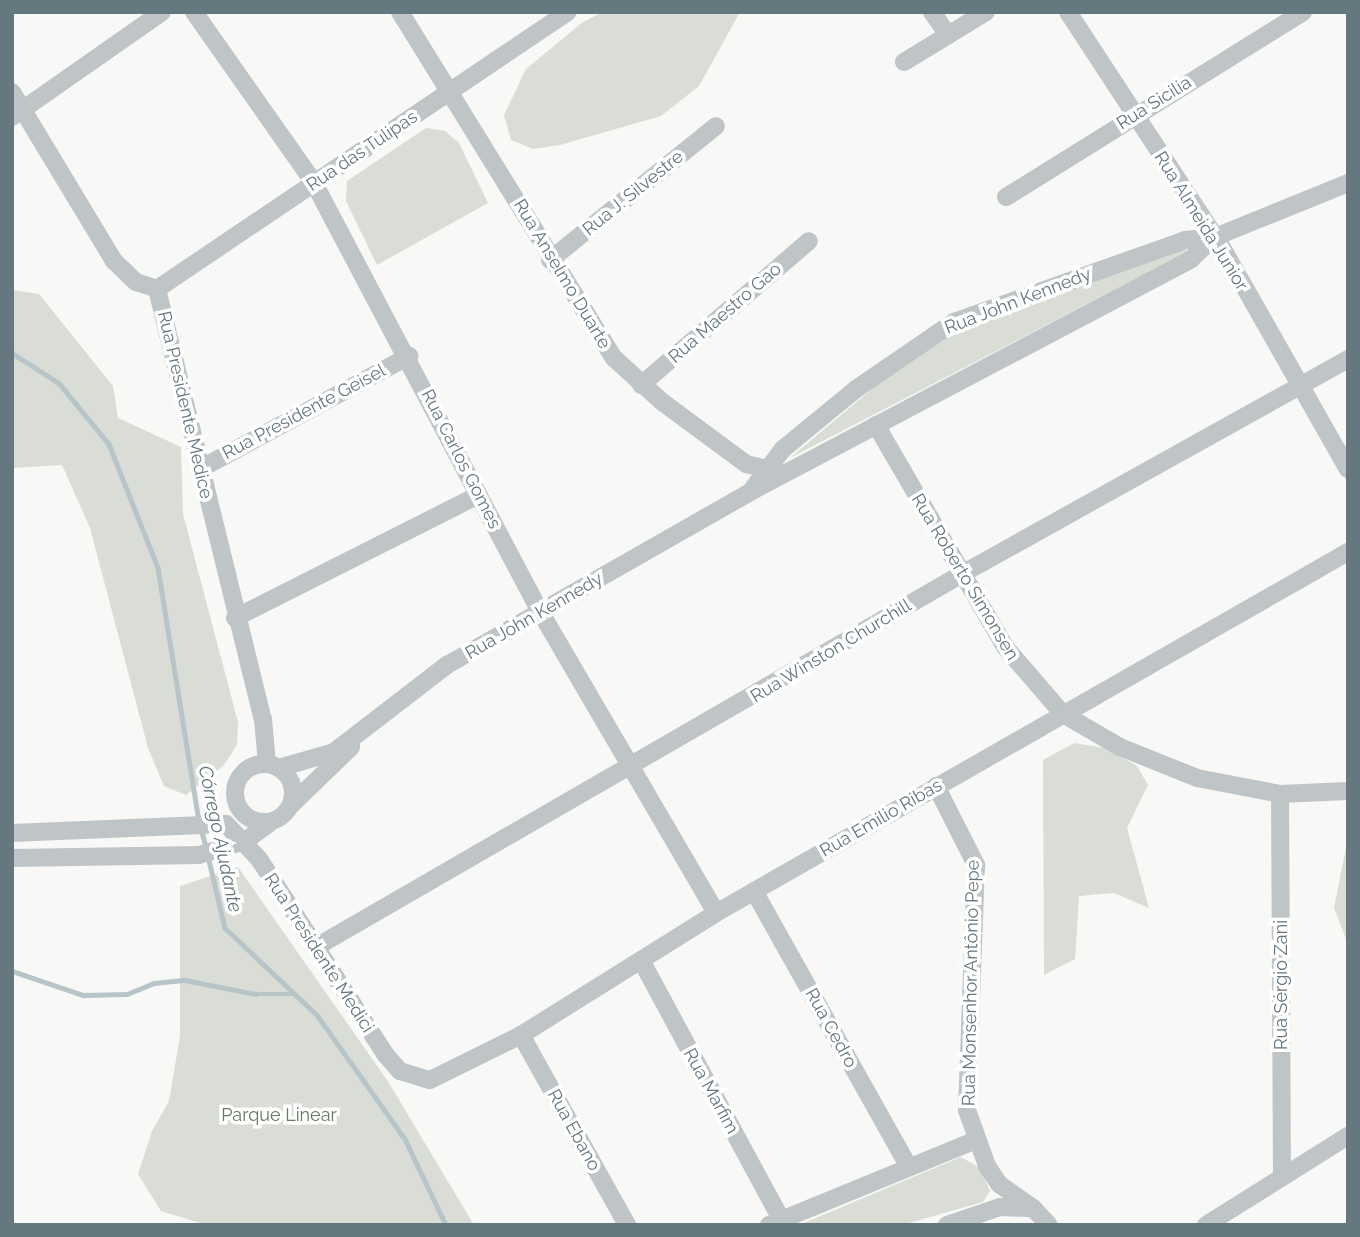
<!DOCTYPE html>
<html>
<head>
<meta charset="utf-8">
<style>
  body { margin:0 }
  #map { position:relative; width:1360px; height:1237px; overflow:hidden; background:#f8f8f6; font-family:Raleway,sans-serif }
  div>[style] { position:absolute }
  .green>* { inset:0; background:#d9ddd5 }
  .stream>* { height:4.5px; margin:-2.25px; padding:0 2.25px; transform-origin:2.25px; border-radius:2.25px; background:#b8c5c8 }
  .minor>* { height:18px; margin:-9px; padding:0 9px; transform-origin:9px; border-radius:9px; background:#bfc5c7 }
  .minor>.ring { margin:-9px; padding:0; box-sizing:content-box; background:none; border:18px solid #bfc5c7; border-radius:50% }
  span { translate:-50% -50%; white-space:nowrap; text-align:center; line-height:1.15; -webkit-text-stroke:7px #fff; paint-order:stroke }
  .street-label { font-size:18px; color:#65777f }
  .park-label { font-size:18px; color:#6a7764 }
  .water-label { font-size:19px; color:#607679; font-style:italic }
  .frame { position:absolute; inset:0; border:14px solid #65777f; pointer-events:none }
</style>
</head>
<body>
<div id="map">
  <div class="green">
    <i style="clip-path:polygon(603px 12px,740px 12px,699px 86px,661px 116px,560px 145px,533px 149px,511px 140px,504px 115px,526px 69px,583px 22px)"></i>
    <i style="clip-path:polygon(426px 128px,445px 131px,459px 143px,488px 203px,377px 265px,346px 201px,347px 181px)"></i>
    <i style="clip-path:polygon(1184px 247px,1187px 252px,790px 458px,910px 357px,958px 327px)"></i>
    <i style="clip-path:polygon(12px 290px,39px 294px,113px 386px,118px 418px,181px 447px,183px 514px,238px 722px,237px 745px,224px 765px,186px 795px,164px 786px,148px 748px,90px 528px,62px 465px,12px 468px)"></i>
    <i style="clip-path:polygon(1074px 743px,1105px 748px,1137px 766px,1148px 785px,1127px 828px,1149px 908px,1114px 893px,1079px 896px,1075px 959px,1044px 975px,1043px 760px)"></i>
    <i style="clip-path:polygon(1348px 838px,1348px 944px,1334px 908px)"></i>
    <i style="clip-path:polygon(238px 867px,389px 1083px,474px 1225px,207px 1225px,161px 1211px,138px 1174px,152px 1131px,169px 1101px,180px 1036px,180px 886px)"></i>
    <i style="clip-path:polygon(961px 1157px,980px 1168px,990px 1191px,983px 1202px,902px 1225px,799px 1225px)"></i>
  </div>
  <div class="stream">
    <i style="left:12px;top:353px;width:56px;rotate:32.6deg"></i>
    <i style="left:59px;top:383px;width:79px;rotate:50.7deg"></i>
    <i style="left:109px;top:444px;width:133px;rotate:68.4deg"></i>
    <i style="left:158px;top:568px;width:255px;rotate:80.8deg"></i>
    <i style="left:201px;top:829px;width:19px;rotate:74deg"></i>
    <i style="left:208px;top:856px;width:74px;rotate:76.7deg"></i>
    <i style="left:225px;top:928px;width:127px;rotate:43.4deg"></i>
    <i style="left:317px;top:1015px;width:152px;rotate:54.6deg"></i>
    <i style="left:405px;top:1139px;width:95px;rotate:64.5deg"></i>
    <i style="left:12px;top:971px;width:75px;rotate:18.7deg"></i>
    <i style="left:83px;top:995px;width:44px;rotate:-1.3deg"></i>
    <i style="left:127px;top:994px;width:29px;rotate:-22deg"></i>
    <i style="left:154px;top:983px;width:31px;rotate:-6deg"></i>
    <i style="left:185px;top:980px;width:72px;rotate:11.2deg"></i>
    <i style="left:256px;top:994px;width:38px"></i>
  </div>
  <div class="minor">
    <i style="left:194px;top:12px;width:209px;rotate:54.9deg"></i>
    <i style="left:314px;top:183px;width:486px;rotate:62.2deg"></i>
    <i style="left:541px;top:613px;width:347px;rotate:59.7deg"></i>
    <i style="left:400px;top:12px;width:407px;rotate:58.3deg"></i>
    <i style="left:614px;top:358px;width:64px;rotate:42.5deg"></i>
    <i style="left:661px;top:401px;width:106px;rotate:36.5deg"></i>
    <i style="left:746px;top:464px;width:31px;rotate:13deg"></i>
    <i style="left:932px;top:12px;width:28px;rotate:55deg"></i>
    <i style="left:1068px;top:12px;width:277px;rotate:56.8deg"></i>
    <i style="left:1220px;top:244px;width:259px;rotate:60.4deg"></i>
    <i style="left:904px;top:62px;width:96px;rotate:-31.4deg"></i>
    <i style="left:12px;top:92px;width:197px;rotate:58.9deg"></i>
    <i style="left:114px;top:261px;width:30px;rotate:44deg"></i>
    <i style="left:136px;top:282px;width:22px;rotate:18deg"></i>
    <i style="left:157px;top:289px;width:443px;rotate:76.2deg"></i>
    <i style="left:263px;top:719px;width:45px;rotate:84.9deg"></i>
    <i style="left:12px;top:117px;width:183px;rotate:-35deg"></i>
    <i style="left:1006px;top:197px;width:350px;rotate:-31.9deg"></i>
    <i style="left:550px;top:260px;width:213px;rotate:-38.9deg"></i>
    <i style="left:157px;top:289px;width:495px;rotate:-34deg"></i>
    <i style="left:641px;top:385px;width:221px;rotate:-40.6deg"></i>
    <i style="left:876px;top:425px;width:258px;rotate:59.8deg"></i>
    <i style="left:1006px;top:648px;width:87px;rotate:49.2deg"></i>
    <i style="left:1063px;top:714px;width:66px;rotate:30.1deg"></i>
    <i style="left:1120px;top:747px;width:83px;rotate:21.9deg"></i>
    <i style="left:1197px;top:778px;width:85px;rotate:10.9deg"></i>
    <i style="left:1280px;top:794px;width:68px;rotate:-2.5deg"></i>
    <i style="left:200px;top:469px;width:238px;rotate:-28.4deg"></i>
    <i style="left:754px;top:487px;width:48px;rotate:-52.7deg"></i>
    <i style="left:783px;top:449px;width:94px;rotate:-39.4deg"></i>
    <i style="left:856px;top:389px;width:119px;rotate:-34.4deg"></i>
    <i style="left:954px;top:322px;width:245px;rotate:-19.5deg"></i>
    <i style="left:1185px;top:240px;width:30px;rotate:-6deg"></i>
    <i style="left:1215px;top:237px;width:144px;rotate:-22.1deg"></i>
    <i style="left:235px;top:618px;width:273px;rotate:-26.8deg"></i>
    <i class="ring" style="left:235px;top:764px;width:40px;height:40px"></i>
    <i style="left:279px;top:768px;width:57px;rotate:-16.2deg"></i>
    <i style="left:334px;top:752px;width:143px;rotate:-37.6deg"></i>
    <i style="left:447px;top:665px;width:349px;rotate:-29.7deg"></i>
    <i style="left:750px;top:492px;width:499px;rotate:-27.8deg"></i>
    <i style="left:1191px;top:259px;width:33px;rotate:-43deg"></i>
    <i style="left:936px;top:786px;width:89px;rotate:63.1deg"></i>
    <i style="left:976px;top:865px;width:245px;rotate:92.1deg"></i>
    <i style="left:967px;top:1110px;width:59px;rotate:70.3deg"></i>
    <i style="left:987px;top:1166px;width:22px;rotate:56deg"></i>
    <i style="left:999px;top:1184px;width:42px;rotate:35.2deg"></i>
    <i style="left:1280px;top:794px;width:383px;rotate:89.7deg"></i>
    <i style="left:290px;top:806px;width:85px;rotate:-44deg"></i>
    <i style="left:12px;top:833px;width:214px;rotate:-2.4deg"></i>
    <i style="left:226px;top:824px;width:48px;rotate:46.7deg"></i>
    <i style="left:259px;top:859px;width:232px;rotate:57.1deg"></i>
    <i style="left:385px;top:1054px;width:23px;rotate:49deg"></i>
    <i style="left:400px;top:1071px;width:31px;rotate:17deg"></i>
    <i style="left:430px;top:1080px;width:102px;rotate:-26.3deg"></i>
    <i style="left:521px;top:1035px;width:230px;rotate:-32deg"></i>
    <i style="left:716px;top:913px;width:728px;rotate:-29.74deg"></i>
    <i style="left:12px;top:858px;width:187px;rotate:-0.9deg"></i>
    <i style="left:199px;top:855px;width:48px;rotate:-16.9deg"></i>
    <i style="left:245px;top:841px;width:29px;rotate:-36deg"></i>
    <i style="left:754px;top:891px;width:314px;rotate:60.7deg"></i>
    <i style="left:316px;top:947px;width:744px;rotate:-30.01deg"></i>
    <i style="left:960px;top:575px;width:444px;rotate:-29.1deg"></i>
    <i style="left:642px;top:962px;width:292px;rotate:61.6deg"></i>
    <i style="left:521px;top:1035px;width:218px;rotate:60.8deg"></i>
    <i style="left:769px;top:1225px;width:224px;rotate:-22.3deg"></i>
    <i style="left:947px;top:1225px;width:56px;rotate:-18.8deg"></i>
    <i style="left:1000px;top:1207px;width:33px;rotate:2deg"></i>
    <i style="left:1033px;top:1208px;width:23px;rotate:47deg"></i>
    <i style="left:1206px;top:1225px;width:168px;rotate:-32.1deg"></i>
  </div>
  <div class="street-label">
    <span style="left:1154px;top:103px;rotate:-32deg">Rua Sicilia</span>
    <span style="left:362px;top:151px;rotate:-34deg">Rua das Tulipas</span>
    <span style="left:633px;top:193px;rotate:-39deg">Rua J. Silvestre</span>
    <span style="left:1201px;top:221px;rotate:58deg">Rua Almeida Junior</span>
    <span style="left:562px;top:274px;rotate:59deg">Rua Anselmo Duarte</span>
    <span style="left:1018px;top:301px;rotate:-21deg">Rua John Kennedy</span>
    <span style="left:725px;top:313px;rotate:-41deg">Rua Maestro Gao</span>
    <span style="left:185px;top:405px;rotate:77deg">Rua Presidente Medice</span>
    <span style="left:304px;top:412px;rotate:-28deg">Rua Presidente Geisel</span>
    <span style="left:461px;top:459px;rotate:63deg">Rua Carlos Gomes</span>
    <span style="left:965px;top:577px;rotate:59deg">Rua Roberto Simonsen</span>
    <span style="left:534px;top:616px;rotate:-30deg">Rua John Kennedy</span>
    <span style="left:831px;top:651px;rotate:-31deg">Rua Winston Churchill</span>
    <span style="left:881px;top:818px;rotate:-30deg">Rua Emilio Ribas</span>
    <span style="left:319px;top:953px;rotate:57deg">Rua Presidente Medici</span>
    <span style="left:971px;top:983px;rotate:-89deg">Rua Monsenhor Antônio Pepe</span>
    <span style="left:1281px;top:985px;rotate:-90deg">Rua Sérgio Zani</span>
    <span style="left:831px;top:1028px;rotate:61deg">Rua Cedro</span>
    <span style="left:711px;top:1091px;rotate:61deg">Rua Marfim</span>
    <span style="left:574px;top:1130px;rotate:61deg">Rua Ebano</span>
  </div>
  <div class="park-label">
    <span style="left:279px;top:1115px">Parque Linear</span>
  </div>
  <div class="water-label">
    <span style="left:220px;top:839px;rotate:78deg">Córrego Ajudante</span>
  </div>
  <div class="frame"></div>
</div>
</body>
</html>
